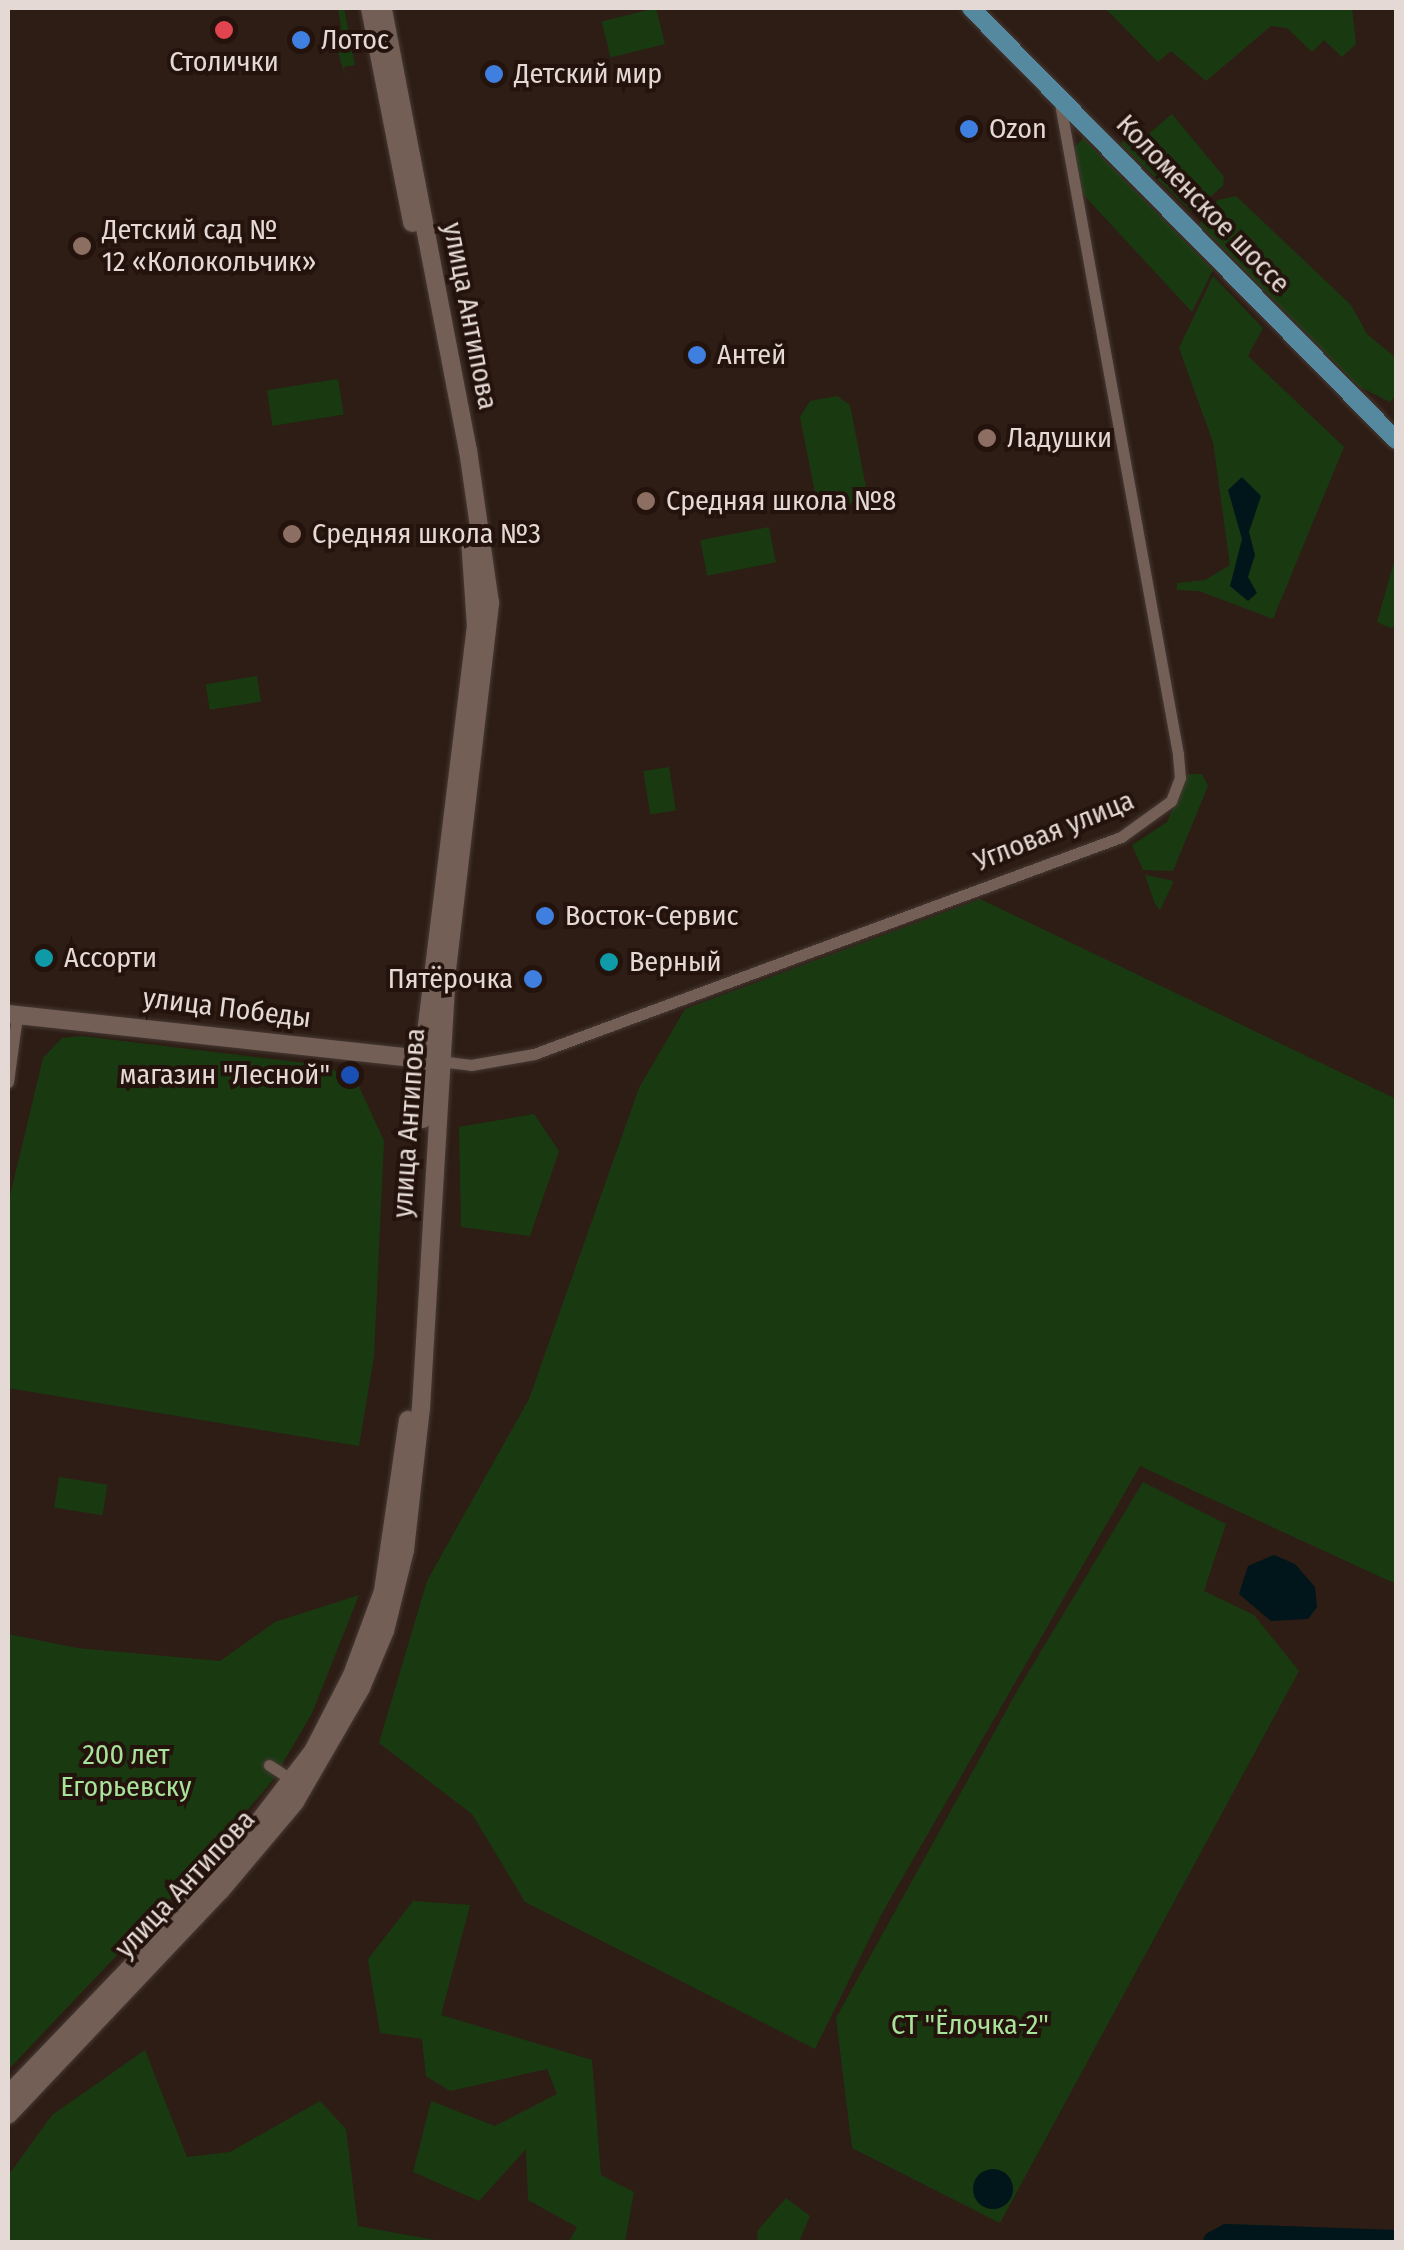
<!DOCTYPE html>
<html>
<head>
<meta charset="utf-8">
<style>
  body { margin:0 }
  #map { position:relative; width:1404px; height:2250px; overflow:hidden; background:#2d1d15; font-family:"Fira Sans Condensed",sans-serif }
  div>[style] { position:absolute }
  .green>* { inset:0; background:#193a11; transform-origin:0 0 }
  .water>* { inset:0; background:#00161a }
  .round { border-radius:50% }
  .river>* { height:22px; margin:-11px; padding:0 11px; transform-origin:11px; border-radius:11px; background:#00161a }
  .roads { filter:drop-shadow(0 0 2px #463934) drop-shadow(0 0 2px #463934) }
  .street>* { height:11px; margin:-5.5px; padding:0 5.5px; transform-origin:5.5px; border-radius:5.5px; background:#735f56 }
  .secondary>* { height:18px; margin:-9px; padding:0 9px; transform-origin:9px; border-radius:9px; background:#735f56 }
  .primary>* { height:18px; margin:-9px; padding:0 9px; transform-origin:9px; border-radius:9px; background:#55899f }
  .dots>* { width:28px; height:28px; translate:-50% -50%; box-sizing:border-box; border:5px solid #23130c; border-radius:50% }
  span { translate:-50% -50%; white-space:nowrap; text-align:center; line-height:1.15; -webkit-text-stroke:8px #23130c; paint-order:stroke }
  .poi-label { font-size:28px; color:#e4d9d4 }
  .left { translate:0 -50%; text-align:left }
  .right { translate:-100% -50%; text-align:right }
  .street-label { font-size:28px; color:#e4d9d4 }
  .park-label { font-size:28px; color:#a9e39b }
  .frame { position:absolute; inset:0; border:10px solid #e4d9d4; pointer-events:none }
</style>
</head>
<body>
<div id="map">
  <div class="green">
    <i style="clip-path:polygon(338px 8px,344px 8px,355px 65px,344px 67px,345px 75px,334px 40px,342px 33px)"></i>
    <i style="left:656px;top:8px;width:37px;height:56px;rotate:76deg"></i>
    <i style="clip-path:polygon(1105px 8px,1352px 8px,1356px 44px,1342px 57px,1324px 40px,1312px 52px,1287px 28px,1271px 26px,1206px 81px,1171px 51px,1158px 62px)"></i>
    <i style="clip-path:polygon(1172px 114px,1224px 177px,1223px 186px,1192px 212px,1121px 145px,1125px 136px,1146px 136px)"></i>
    <i style="clip-path:polygon(1083px 138px,1213px 270px,1192px 312px,1081px 192px,1074px 148px)"></i>
    <i style="clip-path:polygon(1236px 196px,1351px 305px,1367px 334px,1396px 358px,1396px 395px,1390px 402px,1358px 386px,1199px 224px,1218px 200px)"></i>
    <i style="clip-path:polygon(1213px 276px,1263px 328px,1248px 356px,1344px 447px,1273px 619px,1199px 591px,1177px 590px,1177px 583px,1205px 580px,1230px 565px,1213px 442px,1179px 348px)"></i>
    <i style="left:338px;top:379px;width:36px;height:72px;rotate:81deg"></i>
    <i style="clip-path:polygon(837px 396px,850px 405px,866px 487px,856px 502px,828px 508px,816px 498px,800px 417px,810px 401px)"></i>
    <i style="left:769px;top:527px;width:36px;height:70px;rotate:79deg"></i>
    <i style="clip-path:polygon(1396px 555px,1396px 627px,1390px 628px,1377px 622px)"></i>
    <i style="left:257px;top:676px;width:26px;height:52px;rotate:81deg"></i>
    <i style="left:669px;top:767px;width:44px;height:26px;rotate:81deg"></i>
    <i style="clip-path:polygon(1188px 774px,1202px 774px,1208px 786px,1173px 871px,1143px 870px,1132px 845px,1167px 822px)"></i>
    <i style="clip-path:polygon(1145px 875px,1174px 881px,1160px 910px,1155px 904px)"></i>
    <i style="clip-path:polygon(980px 899px,1396px 1099px,1396px 1584px,1140px 1466px,881px 1915px,815px 2049px,525px 1902px,472px 1814px,379px 1743px,427px 1581px,529px 1399px,639px 1088px,685px 1009px)"></i>
    <i style="clip-path:polygon(81px 1036px,322px 1065px,356px 1080px,384px 1141px,374px 1356px,359px 1446px,8px 1388px,8px 1204px,43px 1058px,62px 1038px)"></i>
    <i style="clip-path:polygon(534px 1114px,559px 1151px,530px 1236px,461px 1227px,459px 1127px)"></i>
    <i style="left:59px;top:1477px;width:49px;height:31px;rotate:9deg"></i>
    <i style="clip-path:polygon(1143px 1482px,1226px 1524px,1204px 1591px,1254px 1615px,1299px 1671px,1000px 2223px,852px 2148px,836px 2018px,1020px 1686px)"></i>
    <i style="clip-path:polygon(359px 1595px,312px 1713px,273px 1780px,190px 1878px,8px 2070px,8px 1634px,77px 1648px,220px 1661px,275px 1622px)"></i>
    <i style="clip-path:polygon(413px 1901px,470px 1905px,441px 2015px,592px 2060px,601px 2175px,634px 2192px,625px 2242px,569px 2242px,577px 2227px,528px 2200px,526px 2149px,479px 2201px,413px 2172px,431px 2101px,495px 2126px,557px 2094px,547px 2069px,450px 2091px,426px 2076px,422px 2039px,380px 2033px,368px 1959px)"></i>
    <i style="clip-path:polygon(145px 2050px,187px 2157px,230px 2152px,320px 2101px,346px 2129px,358px 2226px,446px 2242px,8px 2242px,8px 2176px,52px 2115px)"></i>
    <i style="clip-path:polygon(786px 2198px,810px 2216px,799px 2242px,757px 2242px,758px 2230px)"></i>
  </div>
  <div class="water">
    <i style="clip-path:polygon(1242px 477px,1261px 496px,1249px 532px,1255px 555px,1248px 577px,1257px 593px,1248px 601px,1230px 586px,1242px 539px,1228px 490px)"></i>
    <i style="clip-path:polygon(1274px 1555px,1295px 1564px,1315px 1587px,1317px 1607px,1308px 1619px,1271px 1621px,1239px 1594px,1248px 1566px)"></i>
    <i class="round" style="left:973px;top:2169px;width:40px;height:40px"></i>
  </div>
  <div class="river">
    <i style="left:1214px;top:2242px;width:15px;rotate:-28deg"></i>
    <i style="left:1227px;top:2235px;width:169px;rotate:2deg"></i>
  </div>
  <div class="roads">
    <div class="street">
      <i style="left:439px;top:1061px;width:32px;rotate:7deg"></i>
      <i style="left:471px;top:1065px;width:64px;rotate:-9.9deg"></i>
      <i style="left:534px;top:1054px;width:626px;rotate:-20.29deg"></i>
      <i style="left:1121px;top:837px;width:62px;rotate:-35.8deg"></i>
      <i style="left:1171px;top:801px;width:25px;rotate:-69deg"></i>
      <i style="left:1180px;top:778px;width:24px;rotate:-95deg"></i>
      <i style="left:1178px;top:754px;width:667px;rotate:-100.28deg"></i>
      <i style="left:8px;top:1082px;width:68px;rotate:-82.3deg"></i>
      <i style="left:269px;top:1765px;width:30px;rotate:33deg"></i>
    </div>
    <div class="secondary">
      <i style="left:370px;top:8px;width:219px;rotate:78.9deg"></i>
      <i style="left:8px;top:1014px;width:428px;rotate:6.2deg"></i>
      <i style="left:423px;top:1119px;width:86px;rotate:-88deg"></i>
      <i style="left:426px;top:1033px;width:409px;rotate:-83deg"></i>
      <i style="left:476px;top:627px;width:88px;rotate:-93.9deg"></i>
      <i style="left:8px;top:2095px;width:296px;rotate:-46.2deg"></i>
      <i style="left:213px;top:1881px;width:164px;rotate:-52.4deg"></i>
      <i style="left:313px;top:1751px;width:85px;rotate:-62.8deg"></i>
      <i style="left:352px;top:1675px;width:90px;rotate:-69.7deg"></i>
      <i style="left:383px;top:1591px;width:173px;rotate:-81.7deg"></i>
      <i style="left:8px;top:2115px;width:310px;rotate:-46.6deg"></i>
      <i style="left:221px;top:1890px;width:115px;rotate:-49.9deg"></i>
      <i style="left:295px;top:1802px;width:132px;rotate:-59.9deg"></i>
      <i style="left:361px;top:1688px;width:62px;rotate:-67.2deg"></i>
      <i style="left:385px;top:1631px;width:83px;rotate:-76.1deg"></i>
      <i style="left:405px;top:1550px;width:143px;rotate:-83.6deg"></i>
      <i style="left:421px;top:1408px;width:439px;rotate:-86.6deg"></i>
      <i style="left:447px;top:970px;width:370px;rotate:-83.3deg"></i>
      <i style="left:490px;top:603px;width:154px;rotate:-98.2deg"></i>
      <i style="left:468px;top:451px;width:451px;rotate:-100.9deg"></i>
    </div>
    <div class="primary">
      <i style="left:971px;top:8px;width:606px;rotate:45.47deg"></i>
    </div>
  </div>
  <div class="dots">
    <i style="left:224px;top:30px;background:#e0444e"></i>
    <i style="left:301px;top:40px;background:#3f7fe0"></i>
    <i style="left:494px;top:74px;background:#3f7fe0"></i>
    <i style="left:969px;top:129px;background:#3f7fe0"></i>
    <i style="left:82px;top:246px;background:#8d6e63"></i>
    <i style="left:697px;top:355px;background:#3f7fe0"></i>
    <i style="left:987px;top:438px;background:#8d6e63"></i>
    <i style="left:646px;top:501px;background:#8d6e63"></i>
    <i style="left:292px;top:534px;background:#8d6e63"></i>
    <i style="left:545px;top:916px;background:#3f7fe0"></i>
    <i style="left:44px;top:958px;background:#0f9aa8"></i>
    <i style="left:609px;top:962px;background:#0f9aa8"></i>
    <i style="left:533px;top:979px;background:#3f7fe0"></i>
    <i style="left:350px;top:1075px;background:#1a4fb4"></i>
  </div>
  <div class="poi-label">
    <span class="left" style="left:321px;top:40px">Лотос</span>
    <span style="left:224px;top:62px">Столички</span>
    <span class="left" style="left:514px;top:74px">Детский мир</span>
    <span class="left" style="left:989px;top:129px">Ozon</span>
    <span class="left" style="left:102px;top:246px">Детский сад №<br>12 «Колокольчик»</span>
    <span class="left" style="left:717px;top:355px">Антей</span>
    <span class="left" style="left:1007px;top:438px">Ладушки</span>
    <span class="left" style="left:666px;top:501px">Средняя школа №8</span>
    <span class="left" style="left:312px;top:534px">Средняя школа №3</span>
    <span class="left" style="left:565px;top:916px">Восток-Сервис</span>
    <span class="left" style="left:64px;top:958px">Ассорти</span>
    <span class="left" style="left:629px;top:962px">Верный</span>
    <span class="right" style="left:513px;top:979px">Пятёрочка</span>
    <span class="right" style="left:330px;top:1075px">магазин "Лесной"</span>
  </div>
  <div class="street-label">
    <span style="left:1203px;top:204px;rotate:46deg">Коломенское шоссе</span>
    <span style="left:470px;top:316px;rotate:79deg">улица Антипова</span>
    <span style="left:1054px;top:831px;rotate:-22deg">Угловая улица</span>
    <span style="left:227px;top:1008px;rotate:7deg">улица Победы</span>
    <span style="left:409px;top:1123px;rotate:-86deg">улица Антипова</span>
    <span style="left:185px;top:1884px;rotate:-47deg">улица Антипова</span>
  </div>
  <div class="park-label">
    <span style="left:126px;top:1771px">200 лет<br>Егорьевску</span>
    <span style="left:970px;top:2025px">СТ "Ёлочка-2"</span>
  </div>
  <div class="frame"></div>
</div>
</body>
</html>
